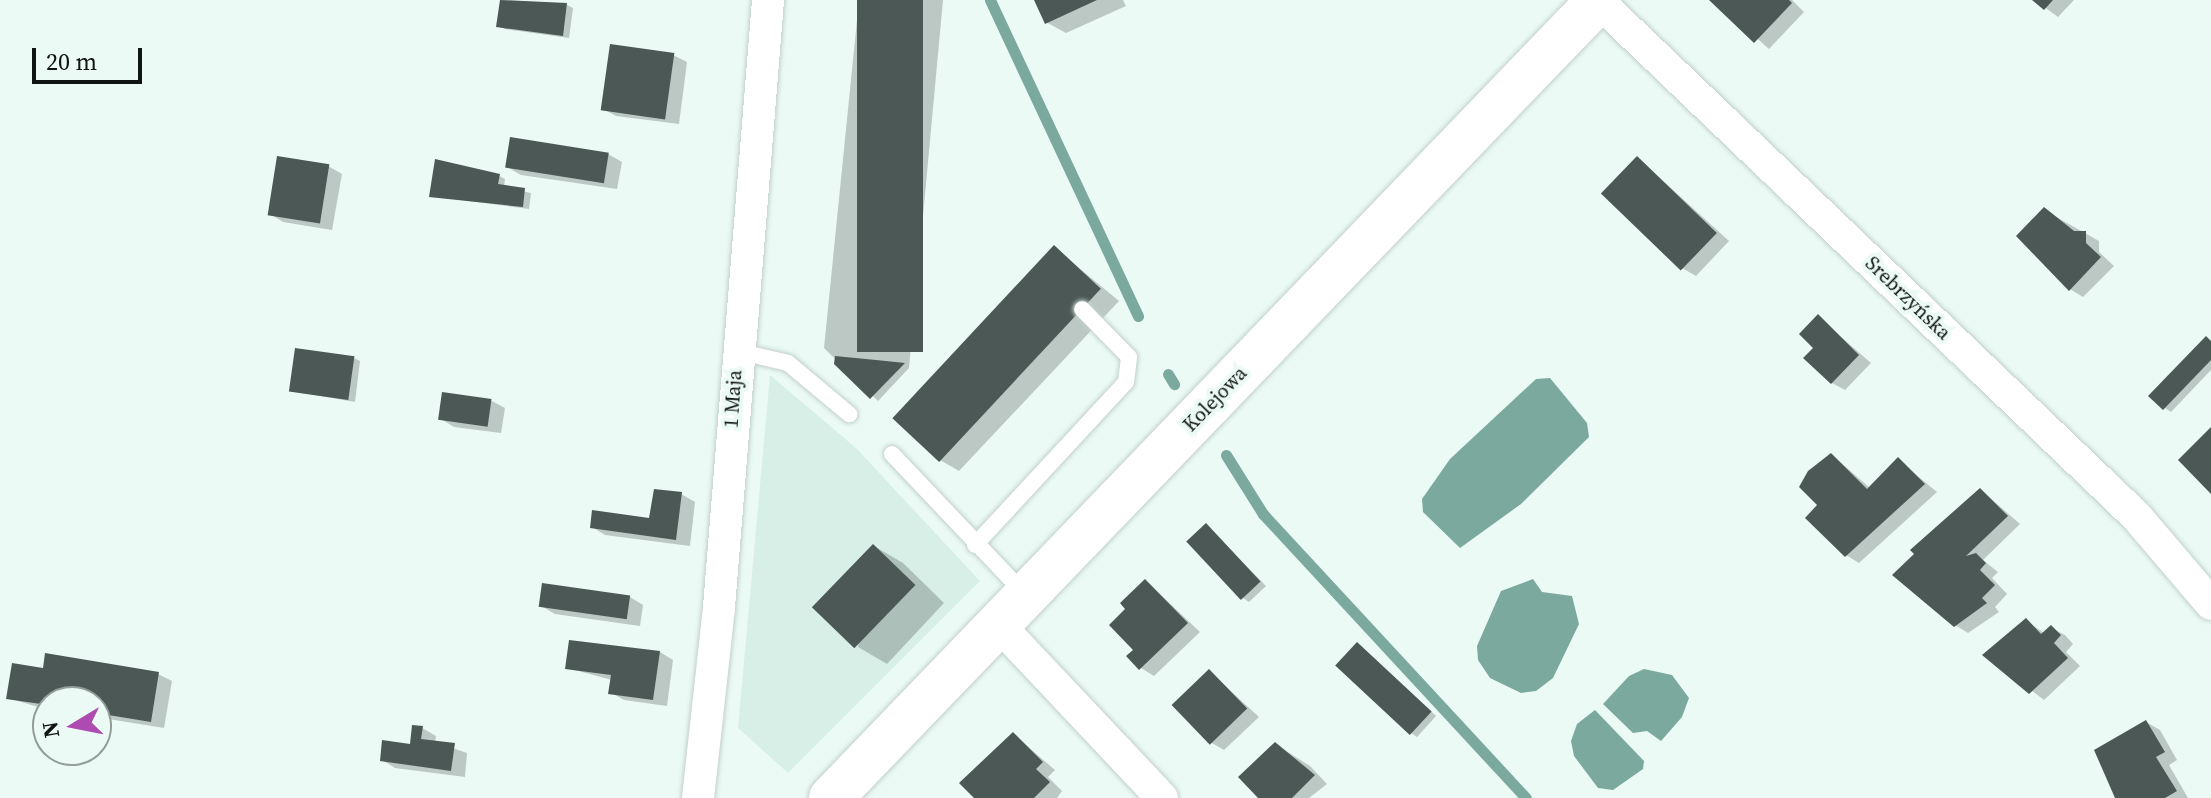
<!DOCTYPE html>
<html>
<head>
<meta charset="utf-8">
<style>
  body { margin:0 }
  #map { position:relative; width:2211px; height:798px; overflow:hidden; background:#ebfaf5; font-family:"Source Serif 4",serif }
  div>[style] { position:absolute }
  .built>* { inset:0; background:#d8efe8 }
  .water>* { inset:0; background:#7ba99d }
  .shadow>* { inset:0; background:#0003 }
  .stream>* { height:11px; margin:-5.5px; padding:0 5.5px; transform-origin:5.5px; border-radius:5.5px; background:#7ba99d }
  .building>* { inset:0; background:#4c5855; transform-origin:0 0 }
  .roads { filter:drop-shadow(0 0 2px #c2d0cc) drop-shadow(0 0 2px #c2d0cc) }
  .lane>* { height:16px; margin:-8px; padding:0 8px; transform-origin:8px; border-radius:8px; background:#fff }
  .street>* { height:32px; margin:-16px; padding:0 16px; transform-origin:16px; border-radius:16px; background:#fff }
  .secondary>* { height:44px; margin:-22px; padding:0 22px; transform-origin:22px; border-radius:22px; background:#fff }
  span { translate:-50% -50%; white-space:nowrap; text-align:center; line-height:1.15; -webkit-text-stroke:8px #ebfaf5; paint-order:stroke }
  .street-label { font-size:20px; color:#101514 }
  .north { position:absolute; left:32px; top:686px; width:80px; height:80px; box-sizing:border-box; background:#ebfaf5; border:2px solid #939e9b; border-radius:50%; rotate:260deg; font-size:22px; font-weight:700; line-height:32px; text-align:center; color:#101514 }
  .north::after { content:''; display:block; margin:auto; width:28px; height:36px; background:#ae4bb1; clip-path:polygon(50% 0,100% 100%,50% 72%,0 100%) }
  .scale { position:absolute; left:32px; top:48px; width:110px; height:36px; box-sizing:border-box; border:4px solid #101514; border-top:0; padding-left:10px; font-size:24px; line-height:28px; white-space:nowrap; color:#101514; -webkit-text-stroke:6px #ebfaf5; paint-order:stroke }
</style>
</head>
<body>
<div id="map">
  <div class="built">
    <i style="clip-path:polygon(770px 375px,856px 448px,980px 581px,788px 773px,738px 728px)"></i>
  </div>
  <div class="water">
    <i style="clip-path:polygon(1550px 378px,1587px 423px,1589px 437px,1521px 504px,1460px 548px,1423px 512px,1422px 499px,1450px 459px,1536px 379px)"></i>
    <i style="clip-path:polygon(1533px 579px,1542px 592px,1572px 596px,1579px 624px,1553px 678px,1536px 691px,1521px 693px,1490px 678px,1478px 660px,1477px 646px,1501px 591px)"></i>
    <i style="clip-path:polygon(1644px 669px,1672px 675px,1689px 698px,1682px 717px,1661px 741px,1647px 731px,1633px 733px,1603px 704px,1629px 676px)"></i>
    <i style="clip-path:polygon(1595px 710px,1644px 761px,1643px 769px,1613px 790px,1598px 788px,1574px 756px,1571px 741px,1577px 724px)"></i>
  </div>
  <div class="shadow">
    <i style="clip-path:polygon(502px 0,567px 5px,573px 8px,569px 38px,505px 29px,499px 26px)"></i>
    <i style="clip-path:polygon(859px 0,943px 0,909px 368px,878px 401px,824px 348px)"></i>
    <i style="clip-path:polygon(1037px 0,1123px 0,1126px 6px,1066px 33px,1046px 22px)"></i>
    <i style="clip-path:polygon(1714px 0,1792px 0,1804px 12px,1769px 49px)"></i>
    <i style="clip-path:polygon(2035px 0,2074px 0,2058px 17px)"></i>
    <i style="clip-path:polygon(673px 55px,687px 62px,679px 124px,616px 116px,603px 109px)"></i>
    <i style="clip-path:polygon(608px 154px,622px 162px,617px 189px,521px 175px,507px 167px)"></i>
    <i style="clip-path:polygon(1638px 158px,1729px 241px,1696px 276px,1682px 268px)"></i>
    <i style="clip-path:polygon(328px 166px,342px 174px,332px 230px,283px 222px,270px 214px)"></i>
    <i style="clip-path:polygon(499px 176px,505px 179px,504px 187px,531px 193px,529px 209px,431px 196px)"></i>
    <i style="clip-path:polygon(2044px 210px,2099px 241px,2099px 252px,2114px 266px,2083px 297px,2070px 289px)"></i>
    <i style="clip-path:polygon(1055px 248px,1119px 301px,959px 471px,940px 460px)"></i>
    <i style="clip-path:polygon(1818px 317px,1871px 363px,1845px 390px,1832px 383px,1816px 348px)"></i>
    <i style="clip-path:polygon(2211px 341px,2211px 370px,2171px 412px,2165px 408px,2151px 396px)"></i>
    <i style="clip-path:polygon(354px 358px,360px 361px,355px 402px,291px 391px)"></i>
    <i style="clip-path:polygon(492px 401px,505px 408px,501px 433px,454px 427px,441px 419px)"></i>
    <i style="clip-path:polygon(1832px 455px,1870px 488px,1898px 460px,1937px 492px,1859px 563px,1846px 555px,1820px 505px)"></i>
    <i style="clip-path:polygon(1981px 490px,2020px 524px,1983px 560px,1998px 572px,1992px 578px,2007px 594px,1995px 607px,1999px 612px,1968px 633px,1955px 625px,1916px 554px)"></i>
    <i style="clip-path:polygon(681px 494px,695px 502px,690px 546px,605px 535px,592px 527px,651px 520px)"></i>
    <i style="clip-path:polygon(1206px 525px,1266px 586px,1249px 602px,1243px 598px)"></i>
    <i style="clip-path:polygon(874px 546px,903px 563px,944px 603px,887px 664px,858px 647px)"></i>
    <i style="clip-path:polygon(1146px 581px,1200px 632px,1154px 676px,1141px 668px,1128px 609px)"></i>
    <i style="clip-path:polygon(544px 586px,630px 597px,643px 605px,640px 626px,555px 614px,541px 606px)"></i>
    <i style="clip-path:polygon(2026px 620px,2045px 634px,2051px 628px,2065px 635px,2073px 644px,2066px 652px,2080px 666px,2044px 700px,1985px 654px)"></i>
    <i style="clip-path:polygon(1364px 649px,1436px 716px,1417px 737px,1411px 733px)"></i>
    <i style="clip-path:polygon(660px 652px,673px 660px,667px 706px,624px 700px,610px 692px,612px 680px,567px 668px)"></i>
    <i style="clip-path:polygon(44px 670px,158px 674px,172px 681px,164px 728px,96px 717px,96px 702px,48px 702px,48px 710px,8px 698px)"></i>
    <i style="clip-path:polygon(1209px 671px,1259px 717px,1224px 750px,1210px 742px)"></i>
    <i style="clip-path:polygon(2146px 722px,2160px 730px,2177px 760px,2169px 765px,2188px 798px,2119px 798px)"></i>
    <i style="clip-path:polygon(422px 728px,436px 736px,435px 742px,467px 753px,465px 777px,395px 768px,382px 760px,411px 746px)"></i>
    <i style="clip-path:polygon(1013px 734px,1055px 770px,1048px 777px,1062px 791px,1057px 798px,976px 798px)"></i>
    <i style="clip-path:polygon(1275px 744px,1310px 766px,1327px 784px,1309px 798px,1260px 798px)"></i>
  </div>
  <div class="stream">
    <i style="left:990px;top:0;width:349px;rotate:64.9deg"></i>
    <i style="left:1168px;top:374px;width:12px;rotate:59deg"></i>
    <i style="left:1226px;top:455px;width:70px;rotate:57.9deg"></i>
    <i style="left:1263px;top:514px;width:387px;rotate:47.2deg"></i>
  </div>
  <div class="building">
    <i style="clip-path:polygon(500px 0,567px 3px,563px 36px,496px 27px)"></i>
    <i style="left:857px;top:0;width:66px;height:352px"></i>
    <i style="clip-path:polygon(1034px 0,1097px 0,1045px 24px)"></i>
    <i style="clip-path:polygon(1709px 0,1789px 0,1792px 3px,1754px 43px)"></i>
    <i style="clip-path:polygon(2032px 0,2053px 0,2044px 10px)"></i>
    <i style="left:610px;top:44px;width:65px;height:67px;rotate:8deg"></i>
    <i style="left:510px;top:137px;width:100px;height:31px;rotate:9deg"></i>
    <i style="left:277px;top:156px;width:53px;height:60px;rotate:9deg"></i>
    <i style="left:1637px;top:156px;width:111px;height:52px;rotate:44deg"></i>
    <i style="clip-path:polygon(435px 159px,500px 174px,498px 184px,525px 188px,523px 207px,429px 197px)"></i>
    <i style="clip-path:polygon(2044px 207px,2074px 231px,2086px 231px,2086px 243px,2101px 257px,2069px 291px,2016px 236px)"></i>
    <i style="left:1054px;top:245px;width:64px;height:237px;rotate:43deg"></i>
    <i style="clip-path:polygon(1818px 314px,1859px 355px,1831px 384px,1803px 358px,1813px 348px,1799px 334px)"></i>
    <i style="clip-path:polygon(2206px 336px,2211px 341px,2211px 360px,2163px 410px,2148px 396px)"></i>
    <i style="left:295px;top:348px;width:60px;height:44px;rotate:8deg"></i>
    <i style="clip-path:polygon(835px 356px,886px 361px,905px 363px,870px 399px,834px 364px)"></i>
    <i style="left:442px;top:392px;width:50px;height:28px;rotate:8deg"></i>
    <i style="clip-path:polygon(2211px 427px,2211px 494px,2178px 460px)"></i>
    <i style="clip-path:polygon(1831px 453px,1867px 489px,1898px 457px,1925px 484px,1845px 557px,1805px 518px,1817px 505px,1799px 487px,1808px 471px)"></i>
    <i style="clip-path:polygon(1980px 488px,2008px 516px,1966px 556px,1976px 553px,1986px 563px,1980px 570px,1995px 585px,1982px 598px,1987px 603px,1954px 627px,1892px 575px,1914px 554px,1910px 550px)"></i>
    <i style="clip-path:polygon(654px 489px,682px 492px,676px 540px,590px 528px,592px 510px,649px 518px)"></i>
    <i style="left:1206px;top:523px;width:80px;height:27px;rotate:47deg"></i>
    <i style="left:873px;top:544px;width:59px;height:88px;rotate:44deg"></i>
    <i style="clip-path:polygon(1145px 579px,1188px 623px,1139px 670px,1126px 656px,1133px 650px,1109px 625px,1125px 609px,1120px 603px)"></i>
    <i style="left:542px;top:583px;width:89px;height:24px;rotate:8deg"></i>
    <i style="clip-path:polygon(2026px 618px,2041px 634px,2051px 625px,2061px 635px,2054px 643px,2068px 658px,2029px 694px,1982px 655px)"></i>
    <i style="clip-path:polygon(569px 640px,660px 651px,653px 700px,608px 694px,611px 675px,565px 669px)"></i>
    <i style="left:1357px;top:642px;width:102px;height:32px;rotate:43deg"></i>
    <i style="clip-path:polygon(45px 653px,159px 672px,151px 722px,96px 713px,96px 702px,48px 705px,6px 699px,12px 663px,43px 668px)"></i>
    <i style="left:1209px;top:669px;width:55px;height:52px;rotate:46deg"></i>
    <i style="clip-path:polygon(2146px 720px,2165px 752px,2156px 757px,2177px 791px,2165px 798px,2115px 798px,2094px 750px)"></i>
    <i style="clip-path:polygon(412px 725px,423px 726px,421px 739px,455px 743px,451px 771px,380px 761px,382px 740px,410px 744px)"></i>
    <i style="clip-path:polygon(1013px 732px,1043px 762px,1036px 769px,1050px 782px,1034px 798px,974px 798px,959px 783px)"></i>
    <i style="clip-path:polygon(1275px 742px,1315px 775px,1292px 798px,1258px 798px,1238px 777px)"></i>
  </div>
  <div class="roads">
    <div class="lane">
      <i style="left:737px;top:351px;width:52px;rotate:13.2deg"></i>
      <i style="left:788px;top:363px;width:80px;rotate:39.9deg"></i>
      <i style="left:892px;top:454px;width:195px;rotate:46.5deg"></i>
      <i style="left:975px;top:545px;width:222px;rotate:-47.2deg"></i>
      <i style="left:1126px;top:382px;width:25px;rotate:-83deg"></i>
      <i style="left:1129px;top:357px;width:67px;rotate:-134.4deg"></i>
    </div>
    <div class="street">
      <i style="left:1597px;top:0;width:748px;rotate:43.75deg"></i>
      <i style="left:2137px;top:517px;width:114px;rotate:49.6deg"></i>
      <i style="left:998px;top:624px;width:239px;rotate:46.7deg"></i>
      <i style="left:698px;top:798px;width:192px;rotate:-83.7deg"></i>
      <i style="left:719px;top:607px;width:609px;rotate:-85.38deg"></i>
    </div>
    <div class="secondary">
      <i style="left:831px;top:798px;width:1108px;rotate:-46.1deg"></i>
    </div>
  </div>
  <div class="street-label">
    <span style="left:1908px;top:298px;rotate:44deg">Srebrzyńska</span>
    <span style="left:733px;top:399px;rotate:-86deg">1 Maja</span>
    <span style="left:1215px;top:399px;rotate:-46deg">Kolejowa</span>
  </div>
  <div class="north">N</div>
  <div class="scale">20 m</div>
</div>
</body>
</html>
